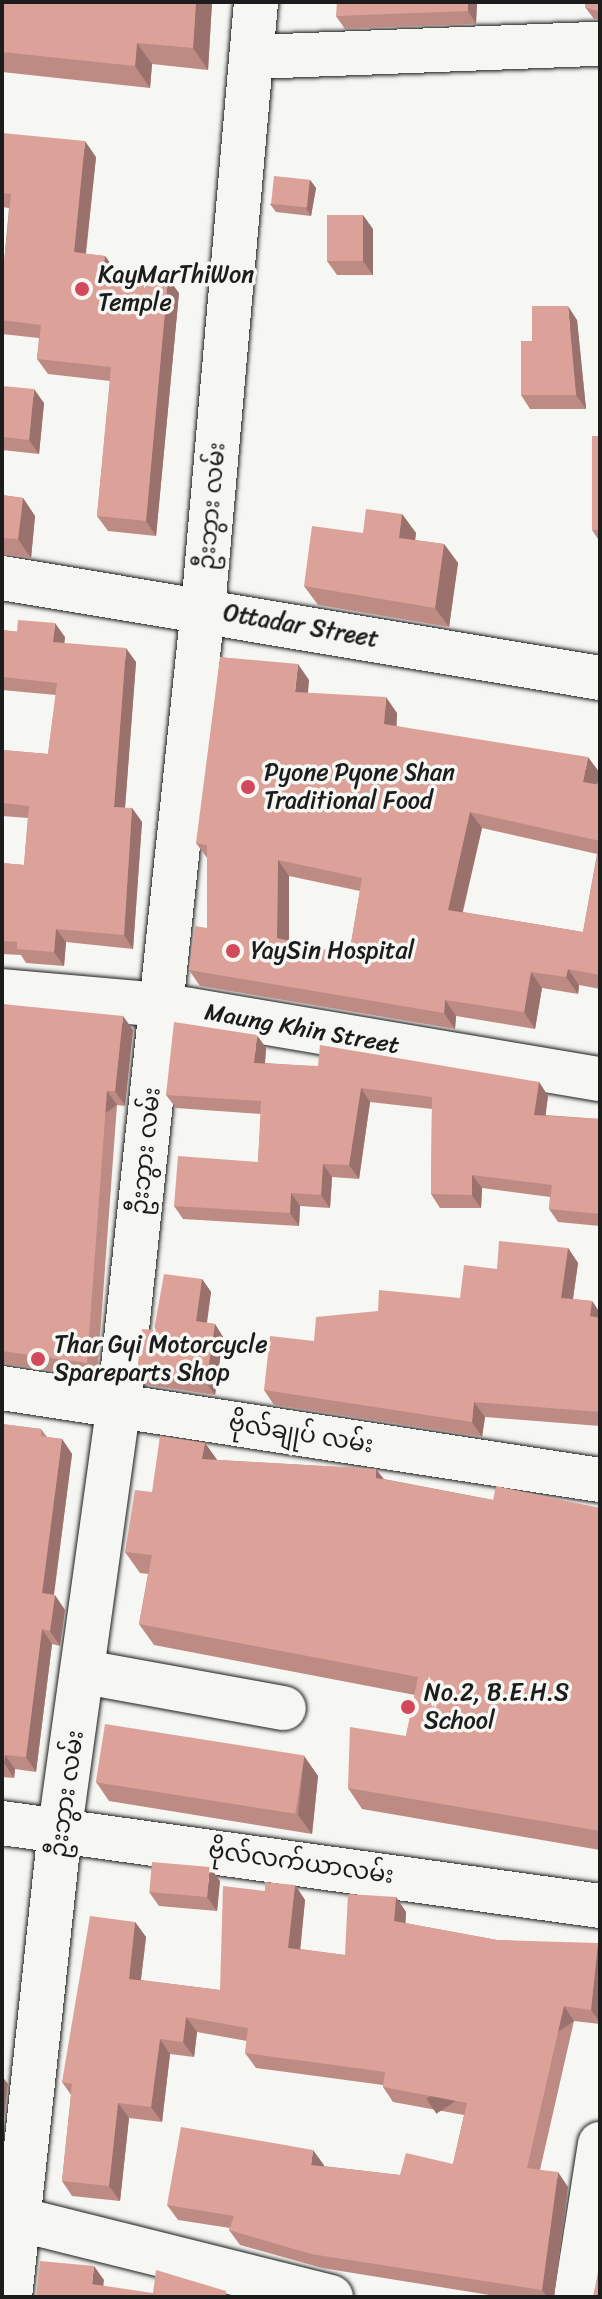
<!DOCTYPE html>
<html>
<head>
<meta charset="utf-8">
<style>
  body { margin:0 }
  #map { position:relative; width:602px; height:2299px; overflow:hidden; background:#f6f6f2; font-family:Sriracha,"Noto Sans Myanmar",sans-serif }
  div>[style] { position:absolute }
  .roads { filter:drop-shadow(0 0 2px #1c1c1c) drop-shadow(0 0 2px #1c1c1c) }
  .minor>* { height:44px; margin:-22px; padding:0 22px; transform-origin:22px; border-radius:22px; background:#f6f6f2 }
  .major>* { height:44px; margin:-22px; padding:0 22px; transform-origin:22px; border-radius:22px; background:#f6f6f2 }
  .wall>* { inset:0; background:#bd8b84 }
  .shaded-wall>* { inset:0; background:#9a716c; transform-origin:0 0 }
  .building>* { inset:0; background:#dca29a; transform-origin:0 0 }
  .dots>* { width:22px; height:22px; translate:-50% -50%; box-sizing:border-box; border:4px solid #f6f6f2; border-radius:50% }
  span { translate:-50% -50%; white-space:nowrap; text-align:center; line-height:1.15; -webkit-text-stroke:7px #f6f6f2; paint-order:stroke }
  .poi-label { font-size:24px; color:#1c1c1c }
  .left { translate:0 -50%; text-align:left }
  .street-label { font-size:24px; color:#1c1c1c }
  .frame { position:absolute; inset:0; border:4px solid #1c1c1c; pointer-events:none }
</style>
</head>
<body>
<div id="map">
  <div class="roads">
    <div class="minor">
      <i style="left:254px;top:57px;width:346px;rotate:-2.2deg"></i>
      <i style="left:2px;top:578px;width:606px;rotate:9.49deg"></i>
      <i style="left:2px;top:991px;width:160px;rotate:5deg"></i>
      <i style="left:161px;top:1005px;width:445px;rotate:9.6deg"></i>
      <i style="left:85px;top:1672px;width:202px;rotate:10.3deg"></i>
      <i style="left:2px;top:1823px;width:604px;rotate:7.9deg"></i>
      <i style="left:2px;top:2215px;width:339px;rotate:14deg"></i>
      <i style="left:10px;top:2297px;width:472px;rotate:-83.9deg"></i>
      <i style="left:60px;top:1828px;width:427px;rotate:-82.1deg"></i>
      <i style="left:119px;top:1405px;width:800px;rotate:-83.98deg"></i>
      <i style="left:203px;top:609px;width:609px;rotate:-85.01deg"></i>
      <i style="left:576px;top:2297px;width:155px;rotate:-81.1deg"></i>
    </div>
    <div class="major">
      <i style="left:2px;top:1388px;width:605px;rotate:8.75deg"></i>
    </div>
  </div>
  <div class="wall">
    <i style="clip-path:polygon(2px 2px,212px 2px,208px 70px,152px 64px,150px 88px,2px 72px)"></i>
    <i style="clip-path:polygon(477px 2px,476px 24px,345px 29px,336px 16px)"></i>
    <i style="clip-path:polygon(600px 2px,600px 21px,594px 19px,585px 7px)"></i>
    <i style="clip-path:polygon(2px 133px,96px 157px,86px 254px,105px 256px,116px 271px,116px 273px,179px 293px,156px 536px,108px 531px,97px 516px,110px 381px,48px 374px,37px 359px,39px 338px,2px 334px,2px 263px,4px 263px,9px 208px,2px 207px)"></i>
    <i style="clip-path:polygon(310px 180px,316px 188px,311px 216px,276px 212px,270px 204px)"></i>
    <i style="clip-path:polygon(373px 229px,373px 275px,337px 275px,327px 261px)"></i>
    <i style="clip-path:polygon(577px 320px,586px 409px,530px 409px,521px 395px)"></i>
    <i style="clip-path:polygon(2px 386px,44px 403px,39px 454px,2px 450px)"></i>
    <i style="clip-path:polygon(600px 436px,600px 542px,592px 530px)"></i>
    <i style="clip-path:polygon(2px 495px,23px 498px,35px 516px,31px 558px,2px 555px)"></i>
    <i style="clip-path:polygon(402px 514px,416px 533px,415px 540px,444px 544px,458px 563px,449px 627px,318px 605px,304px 586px,363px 533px)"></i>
    <i style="clip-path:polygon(2px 630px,65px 637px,64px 643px,136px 662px,125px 808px,132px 808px,142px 822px,133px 949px,66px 942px,64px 966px,26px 963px,21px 955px,2px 954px,2px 863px,24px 865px,28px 818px,2px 816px,2px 750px,48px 754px,56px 695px,2px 690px)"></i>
    <i style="clip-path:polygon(evenodd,309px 680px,308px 693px,397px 713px,396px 726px,600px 773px,597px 785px,600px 785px,600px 989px,579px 985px,578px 994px,542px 988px,535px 1029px,456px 1016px,455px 1029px,200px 986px,189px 970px,207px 928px,207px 858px,196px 843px,309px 680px,482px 828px,597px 854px,583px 932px,463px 912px,482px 828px,309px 680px,289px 876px,360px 891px,349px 955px,289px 941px,289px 876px)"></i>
    <i style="clip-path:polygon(2px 1004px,133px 1030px,125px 1106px,117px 1105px,97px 1377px,2px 1364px)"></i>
    <i style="clip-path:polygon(266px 1048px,265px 1063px,539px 1082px,548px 1096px,545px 1115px,600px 1119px,600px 1226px,558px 1222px,549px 1209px,550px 1197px,482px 1188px,481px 1208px,440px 1208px,431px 1194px,432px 1109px,370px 1102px,359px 1179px,332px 1177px,330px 1208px,300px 1206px,299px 1226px,183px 1219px,174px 1206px,258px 1162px,261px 1114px,176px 1108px,166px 1095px)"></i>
    <i style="clip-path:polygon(568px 1248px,578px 1263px,573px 1299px,592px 1301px,600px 1313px,600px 1426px,485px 1417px,482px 1437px,274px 1405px,264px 1390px,314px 1341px,378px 1311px,460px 1298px,497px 1269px)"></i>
    <i style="clip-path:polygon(202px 1279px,211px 1292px,207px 1323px,215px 1324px,223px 1337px,215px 1395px,146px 1385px,137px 1372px,154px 1330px)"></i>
    <i style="clip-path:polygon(2px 1424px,41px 1429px,47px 1437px,62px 1439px,72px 1454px,54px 1595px,65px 1610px,60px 1646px,52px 1644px,36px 1772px,15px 1769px,14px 1778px,2px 1777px)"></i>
    <i style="clip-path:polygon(205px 1443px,217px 1460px,376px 1469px,384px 1479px,493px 1500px,600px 1508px,600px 1850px,362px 1809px,348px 1788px,406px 1736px,415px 1695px,154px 1645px,139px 1624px,148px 1574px,140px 1573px,125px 1552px,152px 1492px)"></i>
    <i style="clip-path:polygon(304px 1756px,318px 1776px,312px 1834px,109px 1801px,96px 1782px)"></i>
    <i style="clip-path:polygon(220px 1881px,217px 1911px,159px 1906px,149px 1892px)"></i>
    <i style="clip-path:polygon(295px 1885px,305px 1900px,300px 1949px,345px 1955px,396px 1897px,406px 1912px,405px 1923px,497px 1940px,600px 1945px,600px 2024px,574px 2021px,540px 2170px,568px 2187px,554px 2297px,502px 2297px,322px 2268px,240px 2245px,229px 2230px,230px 2228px,178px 2220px,167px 2205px,324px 2165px,323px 2166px,400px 2175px,453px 2164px,464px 2115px,393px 2102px,383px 2087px,383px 2085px,256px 2068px,245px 2053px,247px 2041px,197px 2032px,194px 2057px,170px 2054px,162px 2122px,129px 2118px,120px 2201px,72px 2196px,62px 2181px,71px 2095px,62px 2082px,135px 1922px,146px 1937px,141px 1980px,220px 1990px,265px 1891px)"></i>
  </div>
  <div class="shaded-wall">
    <i style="clip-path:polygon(196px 2px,212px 2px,208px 70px,193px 48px)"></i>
    <i style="clip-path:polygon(468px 2px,477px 2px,476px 24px,468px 11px)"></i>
    <i style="clip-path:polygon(137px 43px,152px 64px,150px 88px,135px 66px)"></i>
    <i style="clip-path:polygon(85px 141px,96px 157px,84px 268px,74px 252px)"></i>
    <i style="clip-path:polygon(310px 180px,316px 188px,311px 216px,306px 208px)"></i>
    <i style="clip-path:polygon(363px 215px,373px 229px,373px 275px,363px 261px)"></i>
    <i style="clip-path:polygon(105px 256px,116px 271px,114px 287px,103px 272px)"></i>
    <i style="clip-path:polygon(168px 278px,179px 293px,156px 536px,146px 521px)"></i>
    <i style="clip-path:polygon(568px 306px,577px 320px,586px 409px,576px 395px)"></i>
    <i style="clip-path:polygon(34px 389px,44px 403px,39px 454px,29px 440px)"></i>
    <i style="clip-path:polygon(23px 498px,35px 516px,31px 558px,18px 539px)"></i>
    <i style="clip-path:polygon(402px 514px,416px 533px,413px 558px,399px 538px)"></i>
    <i style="clip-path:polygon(444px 544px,458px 563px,449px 627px,435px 608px)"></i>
    <i style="clip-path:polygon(55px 623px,65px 637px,63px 656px,53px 642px)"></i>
    <i style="clip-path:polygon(126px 648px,136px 662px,124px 821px,114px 807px)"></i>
    <i style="clip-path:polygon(298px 664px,309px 680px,306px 709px,295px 692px)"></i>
    <i style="clip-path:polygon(386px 697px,397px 713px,396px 741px,384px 724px)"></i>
    <i style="clip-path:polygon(588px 757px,600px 773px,594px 798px,583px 782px)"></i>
    <i style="clip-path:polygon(132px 808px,142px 822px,133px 949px,124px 935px)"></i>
    <i style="clip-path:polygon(470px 812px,482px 828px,459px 926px,448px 910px)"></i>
    <i style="clip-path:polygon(278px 860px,289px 876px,289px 954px,277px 938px)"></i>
    <i style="clip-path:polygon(56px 929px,66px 942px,64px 966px,54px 952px)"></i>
    <i style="clip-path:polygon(568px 969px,579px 985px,578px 994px,566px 977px)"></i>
    <i style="clip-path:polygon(531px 972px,542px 988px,535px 1029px,524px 1012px)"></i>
    <i style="clip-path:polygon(445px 1000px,456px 1016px,455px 1029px,444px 1013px)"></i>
    <i style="clip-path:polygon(123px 1016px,133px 1030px,125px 1106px,115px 1091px)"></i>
    <i style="clip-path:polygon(257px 1035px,266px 1048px,264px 1076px,254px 1063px)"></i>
    <i style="clip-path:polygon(539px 1082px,548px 1096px,544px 1128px,534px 1115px)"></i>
    <i style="clip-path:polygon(361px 1088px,370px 1102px,359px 1179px,349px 1165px)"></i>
    <i style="left:107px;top:1091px;width:17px;height:273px;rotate:54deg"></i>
    <i style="clip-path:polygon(323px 1164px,332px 1177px,330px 1208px,321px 1195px)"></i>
    <i style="clip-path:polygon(472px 1175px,482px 1188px,481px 1208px,472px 1195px)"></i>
    <i style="clip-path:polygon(291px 1193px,300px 1206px,299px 1226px,290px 1213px)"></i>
    <i style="clip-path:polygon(568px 1248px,578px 1263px,571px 1312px,561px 1298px)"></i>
    <i style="clip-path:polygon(202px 1279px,211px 1292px,205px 1334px,196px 1321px)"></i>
    <i style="clip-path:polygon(592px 1301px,600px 1313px,600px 1330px,590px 1316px)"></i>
    <i style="clip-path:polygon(215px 1324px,223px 1337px,215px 1395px,206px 1383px)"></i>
    <i style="clip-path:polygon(474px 1402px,485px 1417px,482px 1437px,472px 1422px)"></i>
    <i style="clip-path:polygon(62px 1439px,72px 1454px,52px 1608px,42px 1593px)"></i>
    <i style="clip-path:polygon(205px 1443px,220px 1464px,202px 1459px)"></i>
    <i style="clip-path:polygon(376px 1469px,391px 1490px,376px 1478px)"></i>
    <i style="clip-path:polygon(55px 1595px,65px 1610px,60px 1646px,50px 1631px)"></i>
    <i style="clip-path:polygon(42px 1629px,52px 1644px,36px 1772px,26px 1757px)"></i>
    <i style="clip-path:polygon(5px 1755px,15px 1769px,14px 1778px,4px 1763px)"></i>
    <i style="clip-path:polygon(304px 1756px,318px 1776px,312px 1834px,298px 1815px)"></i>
    <i style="clip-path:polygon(210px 1867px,220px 1881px,217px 1911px,207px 1897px)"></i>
    <i style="clip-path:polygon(295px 1885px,305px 1900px,299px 1962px,288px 1948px)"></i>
    <i style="clip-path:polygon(396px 1897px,406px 1912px,405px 1936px,394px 1921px)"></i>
    <i style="clip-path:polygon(135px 1922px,146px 1937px,139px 1994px,129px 1979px)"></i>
    <i style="clip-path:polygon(598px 1943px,600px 1945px,600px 2022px,591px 2010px)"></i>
    <i style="left:564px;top:2006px;width:18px;height:166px;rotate:56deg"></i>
    <i style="clip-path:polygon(186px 2017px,197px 2032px,194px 2057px,183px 2042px)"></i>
    <i style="clip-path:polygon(160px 2039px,170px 2054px,162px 2122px,151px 2107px)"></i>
    <i style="clip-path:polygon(2px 2076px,8px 2084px,2px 2136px)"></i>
    <i style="clip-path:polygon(118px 2103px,129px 2118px,120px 2201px,109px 2186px)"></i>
    <i style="clip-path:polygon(313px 2150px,324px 2165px,321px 2180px,311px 2165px)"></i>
    <i style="clip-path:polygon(558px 2172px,568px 2187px,554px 2297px,547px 2297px,542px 2290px)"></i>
    <i style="clip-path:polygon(94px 2266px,104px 2280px,102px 2297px,92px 2284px)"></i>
  </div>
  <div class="building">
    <i style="clip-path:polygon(2px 2px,196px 2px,193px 48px,137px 43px,135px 66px,2px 52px)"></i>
    <i style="clip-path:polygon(337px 2px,468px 2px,468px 11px,336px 16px)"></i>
    <i style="clip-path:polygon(585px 2px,600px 2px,600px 12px,585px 7px)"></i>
    <i style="clip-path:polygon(2px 133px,85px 141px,74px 252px,105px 256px,103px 272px,168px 278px,146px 521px,97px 516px,111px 367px,37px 359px,41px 325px,2px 320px,2px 263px,4px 263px,11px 194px,2px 193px)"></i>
    <i style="left:274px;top:176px;width:36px;height:28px;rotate:6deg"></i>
    <i style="left:327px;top:215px;width:36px;height:46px"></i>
    <i style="clip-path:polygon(532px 306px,568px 306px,576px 395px,521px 395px,521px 341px,532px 341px)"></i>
    <i style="clip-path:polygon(2px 386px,34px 389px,29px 440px,2px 437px)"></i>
    <i style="left:592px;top:436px;width:8px;height:94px"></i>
    <i style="clip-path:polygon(2px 495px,23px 498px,18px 539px,2px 538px)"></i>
    <i style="clip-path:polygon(366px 509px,402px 514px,399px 538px,444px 544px,435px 608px,304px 586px,312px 526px,363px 533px)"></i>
    <i style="clip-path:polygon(18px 620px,55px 623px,53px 642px,126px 648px,114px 807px,132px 808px,124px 935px,56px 929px,54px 952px,17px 949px,17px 942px,2px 941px,2px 863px,24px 865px,29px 806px,2px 803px,2px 750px,48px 754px,57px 683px,2px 677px,2px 630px,17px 632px)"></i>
    <i style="clip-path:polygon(evenodd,220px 657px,298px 664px,295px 692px,386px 697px,384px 724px,588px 757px,583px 782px,600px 785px,600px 975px,568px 969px,566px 977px,531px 972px,524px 1012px,445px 1000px,444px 1013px,189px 970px,195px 926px,207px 928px,207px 845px,196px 843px,220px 657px,470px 812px,600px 841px,583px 932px,448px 910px,470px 812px,220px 657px,278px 860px,362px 878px,349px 955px,277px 938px,278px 860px)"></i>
    <i style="clip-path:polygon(2px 1004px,123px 1016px,115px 1091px,107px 1091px,87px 1363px,2px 1351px)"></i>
    <i style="clip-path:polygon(174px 1022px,257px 1035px,254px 1063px,318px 1066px,320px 1045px,539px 1082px,534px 1115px,600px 1119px,600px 1214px,549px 1209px,552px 1185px,472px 1175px,472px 1195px,431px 1194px,432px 1097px,361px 1088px,349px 1165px,323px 1164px,321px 1195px,291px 1193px,290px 1213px,174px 1206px,178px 1156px,258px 1162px,261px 1101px,166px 1095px)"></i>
    <i style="clip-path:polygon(499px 1241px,568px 1248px,561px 1298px,592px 1301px,590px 1316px,600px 1318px,600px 1412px,474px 1402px,472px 1422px,264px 1390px,270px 1336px,314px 1341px,316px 1317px,378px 1311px,379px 1290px,460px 1298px,464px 1265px,497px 1269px)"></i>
    <i style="clip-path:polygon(164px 1274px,202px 1279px,196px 1321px,215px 1324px,206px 1383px,137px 1372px,142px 1329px,154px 1330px)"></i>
    <i style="clip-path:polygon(2px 1424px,41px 1429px,41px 1436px,62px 1439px,42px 1593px,55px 1595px,50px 1631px,42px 1629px,26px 1757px,5px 1755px,4px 1763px,2px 1763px)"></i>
    <i style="clip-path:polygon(160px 1436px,205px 1443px,202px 1459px,376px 1469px,376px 1478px,493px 1500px,496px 1486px,600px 1508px,600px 1831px,348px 1788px,350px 1727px,406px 1736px,418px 1677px,139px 1624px,152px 1555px,125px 1552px,135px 1490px,152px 1492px)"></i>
    <i style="left:105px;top:1724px;width:202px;height:59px;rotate:9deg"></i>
    <i style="left:152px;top:1862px;width:58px;height:30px;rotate:5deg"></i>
    <i style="clip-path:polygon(265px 1882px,295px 1885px,288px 1948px,345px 1955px,348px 1894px,396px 1897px,394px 1921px,497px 1940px,598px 1943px,591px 2010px,564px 2006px,527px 2168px,558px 2172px,542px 2290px,311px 2254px,229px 2230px,234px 2216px,167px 2205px,181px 2127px,313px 2150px,311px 2165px,400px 2175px,406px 2153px,453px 2164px,467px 2103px,383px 2087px,385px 2072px,245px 2053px,248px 2028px,186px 2017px,183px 2042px,160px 2039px,151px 2107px,118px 2103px,109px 2186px,62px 2181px,72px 2084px,62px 2082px,90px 1916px,135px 1922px,129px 1979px,220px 1990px,223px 1886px,265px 1891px)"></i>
    <i style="clip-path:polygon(40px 2261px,94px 2266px,92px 2284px,153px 2293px,156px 2270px,226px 2291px,226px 2297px,36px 2297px)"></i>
    <i style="clip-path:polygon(600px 2262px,600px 2297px,593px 2297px)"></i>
  </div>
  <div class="dots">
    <i style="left:82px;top:289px;background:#d1495b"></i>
    <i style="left:248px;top:787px;background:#d1495b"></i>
    <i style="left:233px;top:951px;background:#d1495b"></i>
    <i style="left:38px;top:1359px;background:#d1495b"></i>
    <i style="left:408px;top:1707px;background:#d1495b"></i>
  </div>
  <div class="poi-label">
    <span class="left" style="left:98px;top:289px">KayMarThiWon<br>Temple</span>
    <span class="left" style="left:264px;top:787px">Pyone Pyone Shan<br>Traditional Food</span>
    <span class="left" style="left:251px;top:951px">YaySin Hospital</span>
    <span class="left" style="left:54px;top:1359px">Thar Gyi Motorcycle<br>Spareparts Shop</span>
    <span class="left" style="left:424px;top:1707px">No.2, B.E.H.S<br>School</span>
  </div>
  <div class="street-label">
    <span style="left:212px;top:506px;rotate:-85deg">ဦးဘွား လမ်း</span>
    <span style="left:301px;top:626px;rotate:10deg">Ottadar Street</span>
    <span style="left:302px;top:1029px;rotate:10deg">Maung Khin Street</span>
    <span style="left:146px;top:1151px;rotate:-84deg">ဦးဘွား လမ်း</span>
    <span style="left:301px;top:1434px;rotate:9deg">ဗိုလ်ချုပ် လမ်း</span>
    <span style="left:67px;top:1794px;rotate:-82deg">ဦးဘွား လမ်း</span>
    <span style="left:301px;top:1863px;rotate:8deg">ဗိုလ်လက်ယာလမ်း</span>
  </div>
  <div class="frame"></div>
</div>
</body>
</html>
